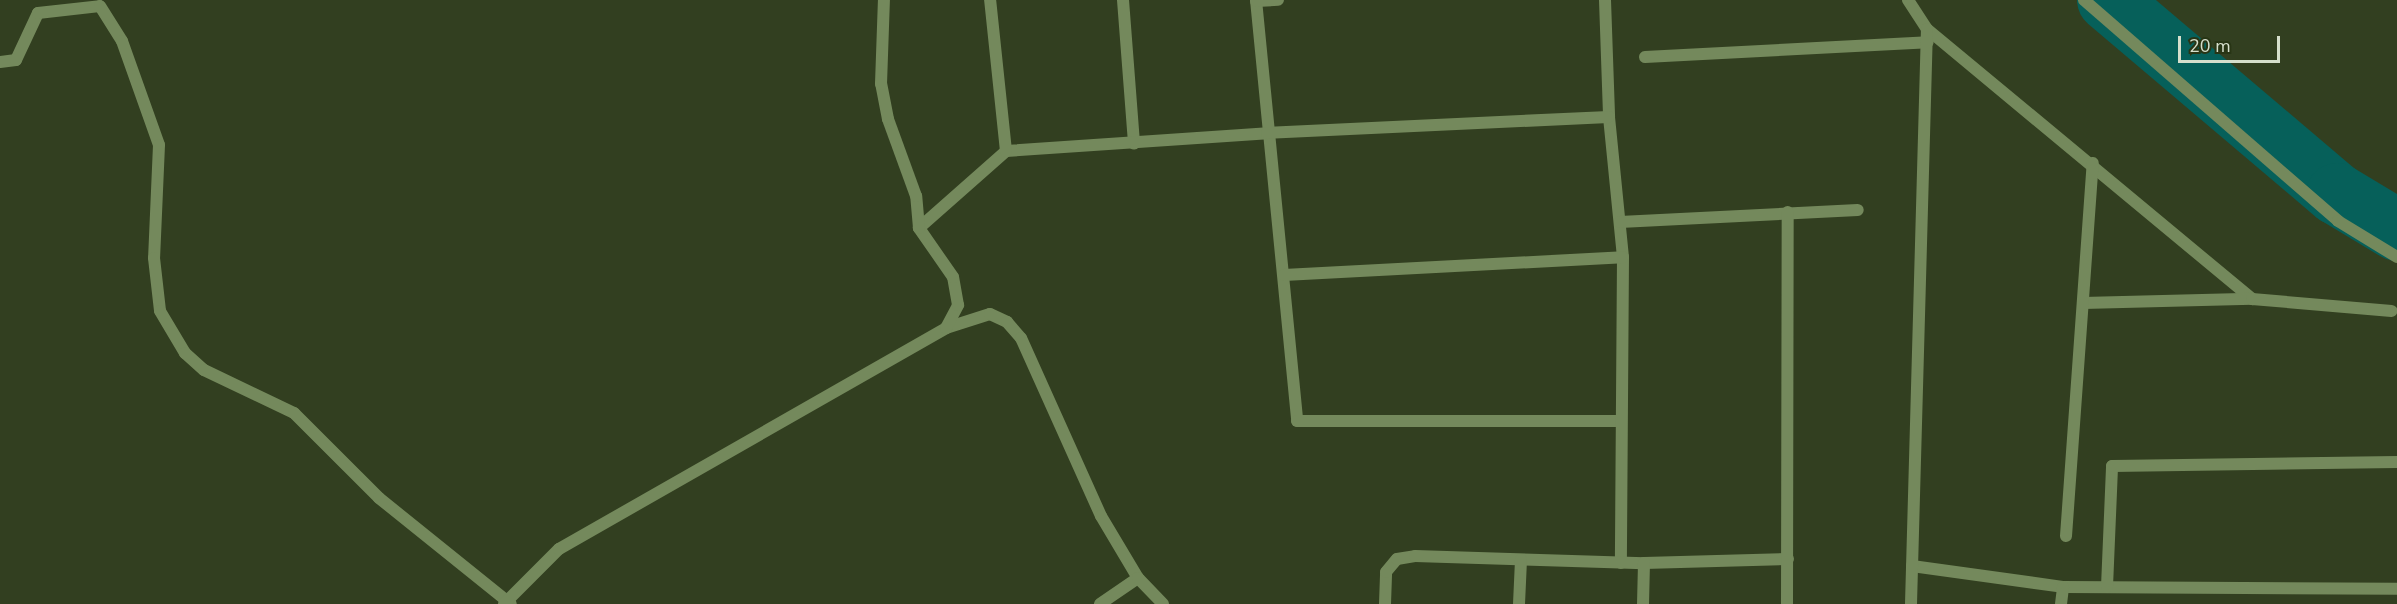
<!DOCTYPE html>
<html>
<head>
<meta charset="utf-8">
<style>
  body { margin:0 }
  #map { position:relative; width:2397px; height:604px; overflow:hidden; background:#323f20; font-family:"Nunito Sans",sans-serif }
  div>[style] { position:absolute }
  .river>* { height:62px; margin:-31px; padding:0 31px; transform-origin:31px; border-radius:31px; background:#06605a }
  .minor>* { height:12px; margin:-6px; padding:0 6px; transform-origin:6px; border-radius:6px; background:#74895c }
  span { translate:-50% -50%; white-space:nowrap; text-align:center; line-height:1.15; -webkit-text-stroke:4.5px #283515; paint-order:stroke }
  .scale { position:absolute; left:2178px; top:36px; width:102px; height:27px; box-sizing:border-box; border:3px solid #d6dfcc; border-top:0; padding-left:8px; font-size:18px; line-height:21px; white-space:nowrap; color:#d6dfcc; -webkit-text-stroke:4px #283515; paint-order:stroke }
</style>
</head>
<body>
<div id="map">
  <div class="river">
    <i style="left:2108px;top:0;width:300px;rotate:40.3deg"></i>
    <i style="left:2337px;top:194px;width:70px;rotate:31deg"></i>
  </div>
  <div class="minor">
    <i style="left:1123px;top:0;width:144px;rotate:85.6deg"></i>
    <i style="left:1256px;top:0;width:423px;rotate:84.4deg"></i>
    <i style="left:1297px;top:421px;width:323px"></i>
    <i style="left:1605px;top:0;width:117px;rotate:88deg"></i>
    <i style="left:1609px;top:117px;width:141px;rotate:84.3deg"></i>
    <i style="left:1623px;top:257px;width:306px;rotate:90.4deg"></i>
    <i style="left:1908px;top:0;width:35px;rotate:57deg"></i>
    <i style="left:1927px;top:29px;width:423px;rotate:39.7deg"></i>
    <i style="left:2084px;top:0;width:337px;rotate:41deg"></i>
    <i style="left:2338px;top:221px;width:69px;rotate:31.4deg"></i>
    <i style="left:1256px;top:1px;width:22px;rotate:-3deg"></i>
    <i style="left:1645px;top:57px;width:283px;rotate:-3deg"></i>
    <i style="left:0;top:62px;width:16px;rotate:-7deg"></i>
    <i style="left:16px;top:60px;width:52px;rotate:-64.9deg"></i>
    <i style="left:38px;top:13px;width:62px;rotate:-6.4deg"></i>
    <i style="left:100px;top:6px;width:41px;rotate:57.8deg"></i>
    <i style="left:122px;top:41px;width:110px;rotate:70.4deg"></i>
    <i style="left:159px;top:145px;width:113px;rotate:92.5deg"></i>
    <i style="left:154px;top:258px;width:53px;rotate:83.5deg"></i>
    <i style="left:160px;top:311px;width:49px;rotate:59.2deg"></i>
    <i style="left:185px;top:353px;width:25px;rotate:42deg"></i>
    <i style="left:204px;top:370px;width:100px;rotate:25.5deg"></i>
    <i style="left:294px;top:413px;width:120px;rotate:45deg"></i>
    <i style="left:379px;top:498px;width:169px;rotate:38.8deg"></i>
    <i style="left:1006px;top:151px;width:262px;rotate:-3.9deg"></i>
    <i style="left:1267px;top:133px;width:342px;rotate:-2.7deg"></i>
    <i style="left:1620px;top:222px;width:238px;rotate:-2.9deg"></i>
    <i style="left:919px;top:228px;width:116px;rotate:-41.5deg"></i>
    <i style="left:1006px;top:151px;width:152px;rotate:-96deg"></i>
    <i style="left:1284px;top:275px;width:339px;rotate:-3deg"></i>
    <i style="left:2083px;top:303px;width:169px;rotate:-1.4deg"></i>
    <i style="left:2252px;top:299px;width:140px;rotate:4.9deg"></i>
    <i style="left:946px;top:328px;width:46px;rotate:-17.7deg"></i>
    <i style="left:990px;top:314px;width:19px;rotate:25deg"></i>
    <i style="left:1007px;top:322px;width:21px;rotate:49deg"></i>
    <i style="left:1021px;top:338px;width:195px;rotate:65.8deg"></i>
    <i style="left:1101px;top:516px;width:72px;rotate:59.2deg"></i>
    <i style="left:2066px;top:536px;width:374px;rotate:-85.9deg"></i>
    <i style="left:1912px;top:566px;width:152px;rotate:7.9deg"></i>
    <i style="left:2063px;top:587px;width:334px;rotate:0.3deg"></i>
    <i style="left:2107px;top:587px;width:121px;rotate:-87.6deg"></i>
    <i style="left:2112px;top:466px;width:285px;rotate:-0.8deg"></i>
    <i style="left:504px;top:604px;width:78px;rotate:-45deg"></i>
    <i style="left:559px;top:549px;width:446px;rotate:-29.7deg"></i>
    <i style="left:946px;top:328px;width:26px;rotate:-62deg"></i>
    <i style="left:958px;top:305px;width:28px;rotate:-100deg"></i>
    <i style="left:953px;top:277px;width:60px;rotate:-124.8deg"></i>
    <i style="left:919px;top:228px;width:32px;rotate:-95deg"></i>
    <i style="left:916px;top:196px;width:82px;rotate:-110deg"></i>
    <i style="left:888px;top:119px;width:36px;rotate:-101deg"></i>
    <i style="left:881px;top:84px;width:84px;rotate:-88deg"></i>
    <i style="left:1100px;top:604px;width:46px;rotate:-34.4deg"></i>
    <i style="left:1138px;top:578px;width:36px;rotate:46deg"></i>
    <i style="left:1385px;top:604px;width:32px;rotate:-88deg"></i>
    <i style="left:1386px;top:572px;width:17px;rotate:-50deg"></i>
    <i style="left:1397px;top:559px;width:18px;rotate:-9deg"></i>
    <i style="left:1415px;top:556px;width:229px;rotate:1.8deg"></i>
    <i style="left:1644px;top:563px;width:144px;rotate:-1.6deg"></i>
    <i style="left:1519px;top:604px;width:44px;rotate:-87.4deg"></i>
    <i style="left:1643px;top:604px;width:41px;rotate:-88.6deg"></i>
    <i style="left:1787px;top:604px;width:392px;rotate:-89.9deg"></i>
    <i style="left:1911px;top:604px;width:575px;rotate:-88.41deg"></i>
    <i style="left:2061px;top:604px;width:17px;rotate:-83deg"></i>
  </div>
  <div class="scale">20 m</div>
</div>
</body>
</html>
